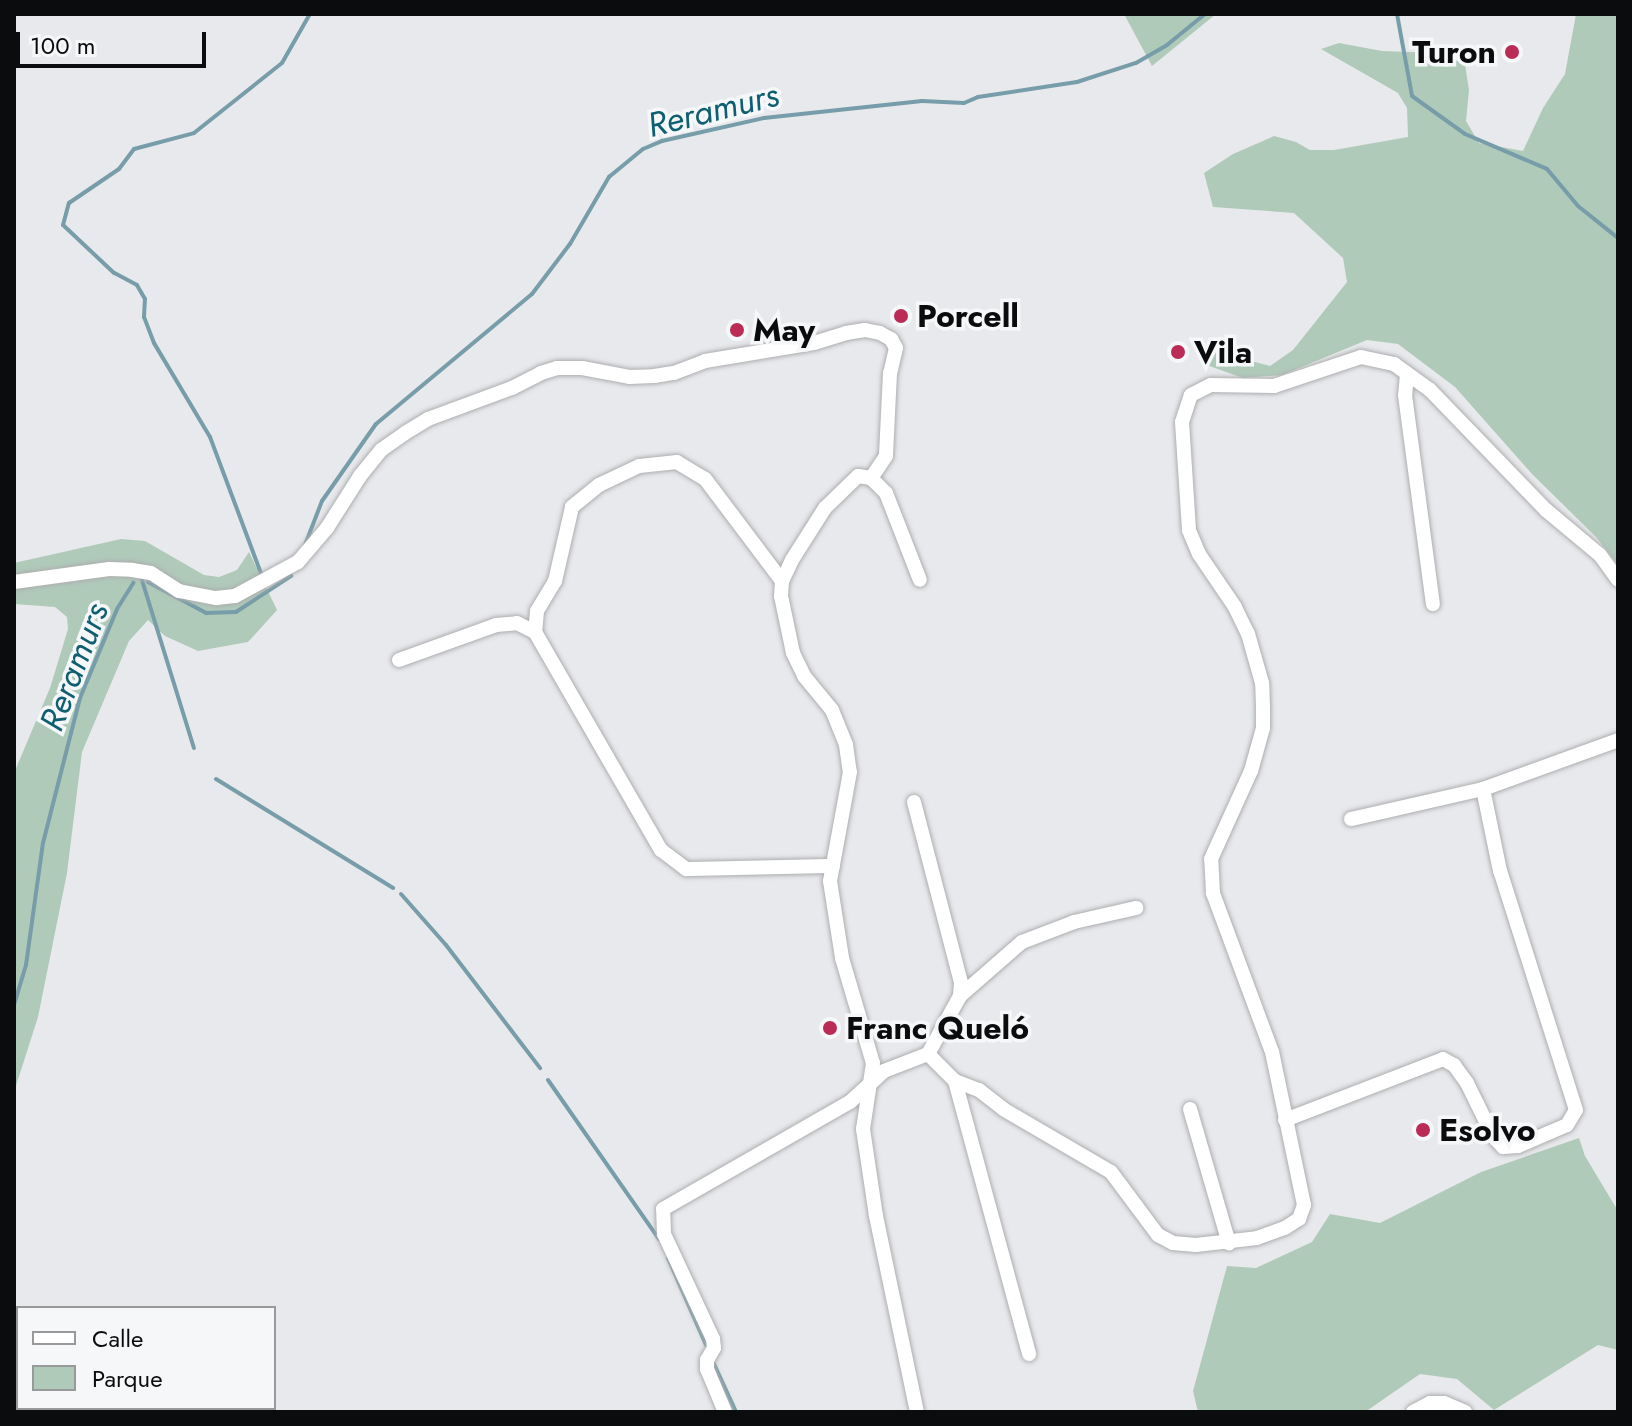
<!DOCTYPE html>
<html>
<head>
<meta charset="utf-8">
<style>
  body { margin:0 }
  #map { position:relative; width:1632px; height:1426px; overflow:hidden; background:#e8e9ec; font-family:Jost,sans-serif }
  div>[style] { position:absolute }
  .green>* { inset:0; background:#b0caba }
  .stream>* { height:4px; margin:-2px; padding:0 2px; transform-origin:2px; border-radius:2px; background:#769da9 }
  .roads { filter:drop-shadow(0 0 2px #adaeb0) drop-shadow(0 0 2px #adaeb0) }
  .minor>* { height:14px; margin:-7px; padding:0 7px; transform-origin:7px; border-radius:7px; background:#fff }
  .dots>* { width:22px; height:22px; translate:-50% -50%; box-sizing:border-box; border:4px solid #f5f7f9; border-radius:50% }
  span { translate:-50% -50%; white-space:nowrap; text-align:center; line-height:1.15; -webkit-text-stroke:7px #f5f7f9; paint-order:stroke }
  .poi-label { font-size:32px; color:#0b0c0d; font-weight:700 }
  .right { translate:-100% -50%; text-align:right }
  .left { translate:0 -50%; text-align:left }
  .water-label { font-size:34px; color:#0f5f72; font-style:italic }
  .frame { position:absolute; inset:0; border:16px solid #0b0c0d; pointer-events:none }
  .legend { position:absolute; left:16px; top:1306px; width:260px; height:104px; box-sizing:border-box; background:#f5f7f9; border:2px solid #97999b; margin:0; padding:10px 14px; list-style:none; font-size:24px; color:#0b0c0d }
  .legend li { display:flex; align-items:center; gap:16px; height:40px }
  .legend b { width:40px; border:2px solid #97999b }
  .scale { position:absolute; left:16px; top:32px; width:190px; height:36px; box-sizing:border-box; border:4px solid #0b0c0d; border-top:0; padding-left:10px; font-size:24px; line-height:28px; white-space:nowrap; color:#0b0c0d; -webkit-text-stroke:6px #f5f7f9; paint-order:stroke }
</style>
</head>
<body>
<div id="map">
  <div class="green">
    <i style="clip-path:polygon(1124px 14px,1216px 14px,1152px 66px)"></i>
    <i style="clip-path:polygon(1576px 14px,1618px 14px,1618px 565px,1596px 537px,1532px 474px,1455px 387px,1398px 344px,1367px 340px,1282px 375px,1243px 378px,1201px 363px,1214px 351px,1270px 366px,1293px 350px,1347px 282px,1343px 258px,1294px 213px,1213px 207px,1204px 173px,1233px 154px,1274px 136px,1296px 142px,1310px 150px,1334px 150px,1408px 137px,1407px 108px,1398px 93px,1321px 49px,1339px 43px,1382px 51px,1437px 53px,1465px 64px,1469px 90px,1466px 121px,1479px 143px,1523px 151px,1543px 108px,1565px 74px)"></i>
    <i style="clip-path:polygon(121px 539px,145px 541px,204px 575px,219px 577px,237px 570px,249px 552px,277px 610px,248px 642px,198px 651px,165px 636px,148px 620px,129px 641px,82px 752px,67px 873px,38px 1017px,14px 1092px,14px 773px,50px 688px,68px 629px,67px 617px,55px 607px,14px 604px,14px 563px)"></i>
    <i style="clip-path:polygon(1579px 1138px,1585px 1156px,1618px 1211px,1618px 1350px,1598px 1345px,1494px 1410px,1457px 1379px,1420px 1374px,1365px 1412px,1198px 1412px,1193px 1391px,1227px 1266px,1256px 1268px,1312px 1242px,1330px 1214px,1380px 1223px,1481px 1172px)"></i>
  </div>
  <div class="stream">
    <i style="left:1397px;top:14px;width:83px;rotate:79.6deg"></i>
    <i style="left:1412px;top:96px;width:65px;rotate:35.6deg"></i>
    <i style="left:1465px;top:134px;width:89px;rotate:23.1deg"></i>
    <i style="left:1547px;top:169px;width:48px;rotate:50deg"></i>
    <i style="left:1578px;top:206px;width:51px;rotate:38.7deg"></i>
    <i style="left:305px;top:545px;width:47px;rotate:-68.9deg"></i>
    <i style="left:322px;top:501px;width:94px;rotate:-55deg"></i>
    <i style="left:376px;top:424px;width:203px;rotate:-39.8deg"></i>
    <i style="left:532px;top:294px;width:63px;rotate:-52.8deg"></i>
    <i style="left:570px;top:244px;width:78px;rotate:-59.8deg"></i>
    <i style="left:609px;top:177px;width:44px;rotate:-39.5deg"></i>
    <i style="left:643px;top:149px;width:21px;rotate:-23deg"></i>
    <i style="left:662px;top:141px;width:105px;rotate:-12.7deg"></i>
    <i style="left:764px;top:118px;width:159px;rotate:-6.1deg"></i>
    <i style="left:922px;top:101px;width:42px;rotate:2.7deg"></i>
    <i style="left:964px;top:103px;width:15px;rotate:-23deg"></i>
    <i style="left:978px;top:97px;width:100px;rotate:-8.6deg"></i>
    <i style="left:1077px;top:82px;width:62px;rotate:-17.9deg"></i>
    <i style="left:1136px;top:63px;width:36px;rotate:-30deg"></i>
    <i style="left:1167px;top:45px;width:49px;rotate:-39.2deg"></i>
    <i style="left:262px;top:576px;width:148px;rotate:-110.5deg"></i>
    <i style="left:210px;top:437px;width:109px;rotate:-120.8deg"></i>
    <i style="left:154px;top:343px;width:28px;rotate:-111deg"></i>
    <i style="left:144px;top:317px;width:18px;rotate:-87deg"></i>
    <i style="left:145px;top:299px;width:16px;rotate:-120deg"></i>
    <i style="left:137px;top:285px;width:26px;rotate:-152deg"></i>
    <i style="left:114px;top:273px;width:70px;rotate:-136.7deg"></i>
    <i style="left:63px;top:225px;width:23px;rotate:-75deg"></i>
    <i style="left:69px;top:203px;width:60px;rotate:-34.2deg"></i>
    <i style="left:119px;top:169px;width:25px;rotate:-53deg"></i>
    <i style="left:134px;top:149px;width:62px;rotate:-14.9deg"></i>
    <i style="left:194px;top:133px;width:112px;rotate:-38.5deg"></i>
    <i style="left:282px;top:63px;width:56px;rotate:-60.3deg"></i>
    <i style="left:141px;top:577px;width:179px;rotate:72.8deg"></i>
    <i style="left:148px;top:582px;width:66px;rotate:28.1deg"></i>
    <i style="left:206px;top:613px;width:30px;rotate:-2deg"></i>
    <i style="left:236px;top:612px;width:66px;rotate:-33.2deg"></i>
    <i style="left:216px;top:779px;width:208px;rotate:31.6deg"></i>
    <i style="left:401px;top:894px;width:68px;rotate:48.6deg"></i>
    <i style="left:446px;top:945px;width:155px;rotate:52.6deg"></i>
    <i style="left:14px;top:1005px;width:42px;rotate:-73.3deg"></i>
    <i style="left:26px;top:965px;width:123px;rotate:-82.1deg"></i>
    <i style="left:43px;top:843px;width:150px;rotate:-75.7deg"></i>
    <i style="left:80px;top:698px;width:96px;rotate:-67.4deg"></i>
    <i style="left:117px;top:609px;width:31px;rotate:-58deg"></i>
    <i style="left:548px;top:1080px;width:194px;rotate:55.1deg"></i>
    <i style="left:668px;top:1258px;width:95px;rotate:66.4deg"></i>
    <i style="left:714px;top:1364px;width:53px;rotate:65.4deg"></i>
  </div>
  <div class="roads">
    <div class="minor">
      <i style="left:1407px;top:374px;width:21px;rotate:95deg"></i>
      <i style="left:1405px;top:395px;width:211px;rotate:82.4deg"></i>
      <i style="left:871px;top:478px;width:21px;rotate:45deg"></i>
      <i style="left:886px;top:493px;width:93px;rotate:68.7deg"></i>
      <i style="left:782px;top:581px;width:128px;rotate:-127deg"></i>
      <i style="left:705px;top:479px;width:33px;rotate:-149deg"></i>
      <i style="left:677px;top:462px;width:38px;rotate:174deg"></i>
      <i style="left:639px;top:466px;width:44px;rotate:154.6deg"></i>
      <i style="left:599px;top:485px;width:35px;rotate:141deg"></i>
      <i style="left:572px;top:507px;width:76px;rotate:102.9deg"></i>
      <i style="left:555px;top:581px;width:35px;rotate:121deg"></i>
      <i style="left:537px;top:611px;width:21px;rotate:95deg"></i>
      <i style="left:535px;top:632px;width:252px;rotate:60deg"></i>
      <i style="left:661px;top:850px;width:31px;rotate:37deg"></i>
      <i style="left:686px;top:869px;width:147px;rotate:-1.2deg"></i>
      <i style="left:14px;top:582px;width:96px;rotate:-7.8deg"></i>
      <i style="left:109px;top:569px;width:23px;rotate:2deg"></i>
      <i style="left:132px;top:570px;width:19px;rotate:9deg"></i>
      <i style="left:151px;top:573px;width:33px;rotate:33deg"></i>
      <i style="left:179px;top:591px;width:38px;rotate:11deg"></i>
      <i style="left:216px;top:598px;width:19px;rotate:-6deg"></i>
      <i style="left:235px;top:596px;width:72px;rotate:-28.4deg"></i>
      <i style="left:298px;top:562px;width:45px;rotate:-49.5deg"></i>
      <i style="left:327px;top:528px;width:62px;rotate:-57.6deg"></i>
      <i style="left:360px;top:476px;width:33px;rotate:-51deg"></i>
      <i style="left:381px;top:450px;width:29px;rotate:-35deg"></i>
      <i style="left:405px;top:433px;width:27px;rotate:-31deg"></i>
      <i style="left:428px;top:419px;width:90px;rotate:-20.3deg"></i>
      <i style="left:512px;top:388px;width:33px;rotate:-27deg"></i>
      <i style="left:541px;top:373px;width:17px;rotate:-17deg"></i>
      <i style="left:557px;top:368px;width:25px"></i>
      <i style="left:582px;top:368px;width:48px;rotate:10.8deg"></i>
      <i style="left:629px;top:377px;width:25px;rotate:-2deg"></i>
      <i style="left:654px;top:376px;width:20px;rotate:-9deg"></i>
      <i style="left:674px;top:373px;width:33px;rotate:-21deg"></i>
      <i style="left:705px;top:361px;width:110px;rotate:-9.4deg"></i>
      <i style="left:814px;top:343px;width:34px;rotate:-17deg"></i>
      <i style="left:846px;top:333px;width:19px;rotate:-9deg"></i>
      <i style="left:865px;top:330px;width:15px;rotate:11deg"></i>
      <i style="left:880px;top:333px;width:13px;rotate:29deg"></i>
      <i style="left:891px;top:339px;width:10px;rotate:61deg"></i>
      <i style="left:896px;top:348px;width:26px;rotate:103deg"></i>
      <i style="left:890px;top:373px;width:83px;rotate:92.8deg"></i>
      <i style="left:886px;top:456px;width:27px;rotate:124deg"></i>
      <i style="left:871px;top:478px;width:13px;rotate:-171deg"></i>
      <i style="left:858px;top:476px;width:46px;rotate:135.9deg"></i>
      <i style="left:825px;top:508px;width:62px;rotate:122.4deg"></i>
      <i style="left:792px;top:560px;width:23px;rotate:115deg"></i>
      <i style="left:782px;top:581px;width:15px;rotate:94deg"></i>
      <i style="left:781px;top:596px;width:58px;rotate:78.1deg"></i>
      <i style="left:793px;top:653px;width:25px;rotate:64deg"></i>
      <i style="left:804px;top:676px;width:44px;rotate:50.5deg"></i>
      <i style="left:832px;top:710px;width:38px;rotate:68deg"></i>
      <i style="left:846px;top:745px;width:27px;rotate:82deg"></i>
      <i style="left:850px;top:772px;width:111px;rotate:100.4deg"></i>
      <i style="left:830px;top:881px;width:78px;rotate:81.1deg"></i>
      <i style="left:842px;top:958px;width:109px;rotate:73.6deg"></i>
      <i style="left:873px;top:1063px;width:67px;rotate:98.6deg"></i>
      <i style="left:863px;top:1129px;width:88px;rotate:81.5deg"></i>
      <i style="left:876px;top:1216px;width:200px;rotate:78.2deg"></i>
      <i style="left:399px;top:660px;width:103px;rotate:-19.8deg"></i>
      <i style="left:496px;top:625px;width:21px;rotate:-5deg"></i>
      <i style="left:517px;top:623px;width:20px;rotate:27deg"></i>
      <i style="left:914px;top:802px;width:186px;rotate:75.4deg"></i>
      <i style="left:961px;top:982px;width:14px;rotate:94deg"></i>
      <i style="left:960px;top:996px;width:66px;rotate:118.9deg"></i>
      <i style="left:1351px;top:819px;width:135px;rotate:-12.8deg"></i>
      <i style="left:960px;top:996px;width:82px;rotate:-41.1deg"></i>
      <i style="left:1022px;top:942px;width:56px;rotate:-21deg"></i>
      <i style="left:1074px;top:922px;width:64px;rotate:-12.7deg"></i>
      <i style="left:955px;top:1081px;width:26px;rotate:21deg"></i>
      <i style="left:979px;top:1090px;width:31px;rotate:38deg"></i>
      <i style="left:1003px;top:1109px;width:125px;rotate:30.3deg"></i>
      <i style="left:1111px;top:1172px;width:79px;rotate:53.3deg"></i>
      <i style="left:1158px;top:1235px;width:17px;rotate:28deg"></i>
      <i style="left:1173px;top:1243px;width:23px;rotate:5deg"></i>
      <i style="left:1196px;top:1245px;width:61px;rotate:-6.5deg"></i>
      <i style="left:1257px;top:1238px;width:30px;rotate:-20deg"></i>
      <i style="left:1285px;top:1228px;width:17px;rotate:-33deg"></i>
      <i style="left:1299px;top:1219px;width:15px;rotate:-70deg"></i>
      <i style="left:1304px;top:1205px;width:156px;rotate:-101.8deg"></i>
      <i style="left:1272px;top:1052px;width:170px;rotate:-110.4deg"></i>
      <i style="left:1213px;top:893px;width:34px;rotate:-93deg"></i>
      <i style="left:1211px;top:859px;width:97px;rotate:-65.6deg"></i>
      <i style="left:1251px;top:771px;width:45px;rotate:-74.4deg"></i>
      <i style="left:1263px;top:728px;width:21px;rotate:-90deg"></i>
      <i style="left:1263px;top:707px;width:24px;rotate:-92deg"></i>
      <i style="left:1262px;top:683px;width:51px;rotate:-105.9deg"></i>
      <i style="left:1248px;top:634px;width:30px;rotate:-116deg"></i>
      <i style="left:1235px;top:607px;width:64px;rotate:-124.2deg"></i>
      <i style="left:1199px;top:554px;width:26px;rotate:-113deg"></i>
      <i style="left:1189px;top:530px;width:108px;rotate:-93.7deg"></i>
      <i style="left:1182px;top:422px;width:28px;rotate:-72deg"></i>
      <i style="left:1191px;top:395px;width:22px;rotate:-27deg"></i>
      <i style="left:1211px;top:385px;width:63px;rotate:0.9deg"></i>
      <i style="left:1274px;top:386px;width:92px;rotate:-18.4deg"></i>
      <i style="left:1361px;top:357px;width:34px;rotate:12deg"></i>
      <i style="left:1394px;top:364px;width:44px;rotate:35.8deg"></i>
      <i style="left:1430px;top:390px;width:167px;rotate:46deg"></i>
      <i style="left:1546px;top:510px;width:70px;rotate:39.8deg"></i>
      <i style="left:1600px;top:555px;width:31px;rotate:54deg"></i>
      <i style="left:1190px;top:1109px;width:140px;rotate:73.8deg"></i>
      <i style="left:1285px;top:1120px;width:169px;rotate:-21.1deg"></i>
      <i style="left:1443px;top:1059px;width:13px;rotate:29deg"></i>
      <i style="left:1454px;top:1065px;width:22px;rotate:54deg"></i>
      <i style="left:1467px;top:1083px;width:59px;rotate:63.9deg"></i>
      <i style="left:1493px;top:1136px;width:15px;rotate:48deg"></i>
      <i style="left:1503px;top:1147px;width:15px;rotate:-4deg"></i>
      <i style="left:1518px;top:1146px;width:53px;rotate:-23.2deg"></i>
      <i style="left:1567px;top:1125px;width:17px;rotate:-59deg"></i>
      <i style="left:1576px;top:1110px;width:251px;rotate:-107.6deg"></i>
      <i style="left:1500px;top:871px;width:84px;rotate:-101.7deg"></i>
      <i style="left:1483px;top:789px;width:144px;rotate:-19.9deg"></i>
      <i style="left:725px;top:1412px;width:47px;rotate:-112.7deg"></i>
      <i style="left:707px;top:1369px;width:9px;rotate:-90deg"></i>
      <i style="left:707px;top:1360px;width:14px;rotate:-60deg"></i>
      <i style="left:714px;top:1348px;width:9px;rotate:-96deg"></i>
      <i style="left:713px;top:1339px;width:116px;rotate:-115deg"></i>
      <i style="left:664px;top:1234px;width:25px;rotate:-92deg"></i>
      <i style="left:663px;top:1209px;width:215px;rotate:-29.8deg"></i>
      <i style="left:850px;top:1102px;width:46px;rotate:-42.4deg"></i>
      <i style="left:884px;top:1071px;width:47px;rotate:-21.1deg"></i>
      <i style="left:928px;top:1054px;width:38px;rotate:45deg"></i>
      <i style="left:955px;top:1081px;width:283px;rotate:74.8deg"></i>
      <i style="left:1413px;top:1412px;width:19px;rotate:-28deg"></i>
      <i style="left:1430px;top:1403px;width:14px"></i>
      <i style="left:1444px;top:1403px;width:23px;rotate:23deg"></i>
    </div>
  </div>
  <div class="dots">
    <i style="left:1512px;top:52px;background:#ba2b56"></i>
    <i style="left:901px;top:316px;background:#ba2b56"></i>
    <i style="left:737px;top:330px;background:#ba2b56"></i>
    <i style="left:1178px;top:352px;background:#ba2b56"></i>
    <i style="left:830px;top:1028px;background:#ba2b56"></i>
    <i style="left:1423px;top:1130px;background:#ba2b56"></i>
  </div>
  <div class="poi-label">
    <span class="right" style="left:1496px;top:52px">Turon</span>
    <span class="left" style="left:917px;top:316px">Porcell</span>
    <span class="left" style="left:753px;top:330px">May</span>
    <span class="left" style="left:1194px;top:352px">Vila</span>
    <span class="left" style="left:846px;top:1028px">Franc Queló</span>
    <span class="left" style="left:1439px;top:1130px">Esolvo</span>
  </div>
  <div class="water-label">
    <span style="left:713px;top:110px;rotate:-14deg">Reramurs</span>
    <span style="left:74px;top:667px;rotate:-69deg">Reramurs</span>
  </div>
  <div class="frame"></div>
  <ul class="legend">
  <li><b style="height:10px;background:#fff"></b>Calle</li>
  <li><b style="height:22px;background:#b0caba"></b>Parque</li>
  </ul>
  <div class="scale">100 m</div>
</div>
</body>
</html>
